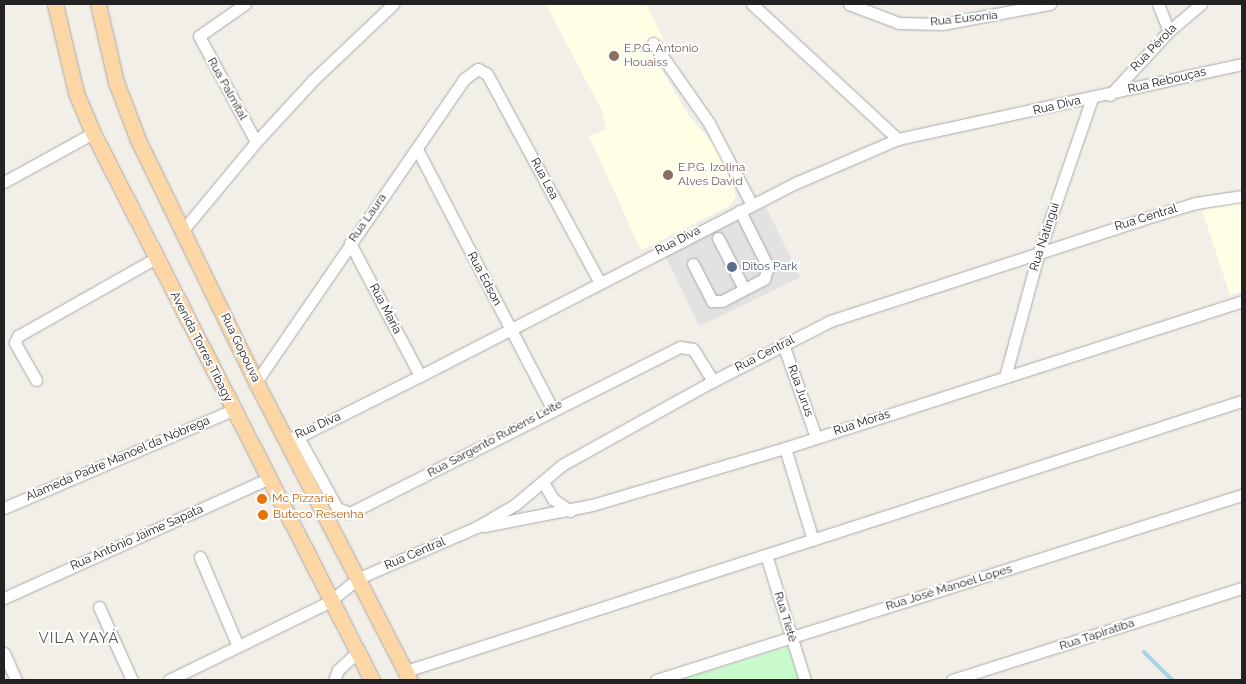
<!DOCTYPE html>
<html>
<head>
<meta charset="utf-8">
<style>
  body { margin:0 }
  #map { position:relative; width:1246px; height:684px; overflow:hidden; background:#f2efe9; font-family:Raleway,sans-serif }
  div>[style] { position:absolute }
  .education>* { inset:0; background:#ffffe5 }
  .park>* { inset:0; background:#c8facc }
  .parking>* { inset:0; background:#e2e2e2; transform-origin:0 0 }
  .stream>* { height:4px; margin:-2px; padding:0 2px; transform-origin:2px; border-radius:2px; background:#aad3df }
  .roads { filter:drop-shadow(0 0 1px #a9a9a9) drop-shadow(0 0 1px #a9a9a9) }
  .minor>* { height:11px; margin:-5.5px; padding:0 5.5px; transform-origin:5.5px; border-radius:5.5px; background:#fff }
  .major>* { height:15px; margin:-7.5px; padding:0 7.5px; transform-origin:7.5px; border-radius:7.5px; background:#fcd6a4 }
  .dots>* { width:14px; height:14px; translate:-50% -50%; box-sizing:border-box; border:2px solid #fff; border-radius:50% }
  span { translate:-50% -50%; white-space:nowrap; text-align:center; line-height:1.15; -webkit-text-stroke:4px #fff; paint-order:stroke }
  .street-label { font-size:12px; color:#222 }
  .education-label { font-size:12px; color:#785e54 }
  .left { translate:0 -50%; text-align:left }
  .service-label { font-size:12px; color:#4e5e75 }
  .food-label { font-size:12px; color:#c56008 }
  .quarter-label { font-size:15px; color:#555; letter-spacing:1px }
  .frame { position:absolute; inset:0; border:5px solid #222; pointer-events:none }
</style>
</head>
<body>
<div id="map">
  <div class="education">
    <i style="clip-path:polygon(546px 4px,646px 4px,663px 38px,648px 46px,690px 118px,713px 142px,723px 162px,736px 197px,729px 206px,643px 249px,640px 248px,589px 136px,606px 130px,602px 111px)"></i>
    <i style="clip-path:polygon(1234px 202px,1242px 203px,1242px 291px,1230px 295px,1202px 210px)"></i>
  </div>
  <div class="park">
    <i style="clip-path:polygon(788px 647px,799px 680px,679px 680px)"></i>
  </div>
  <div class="parking">
    <i style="left:766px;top:207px;width:78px;height:112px;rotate:64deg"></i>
  </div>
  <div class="stream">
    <i style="left:1144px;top:652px;width:40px;rotate:45deg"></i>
  </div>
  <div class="roads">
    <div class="minor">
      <i style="left:245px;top:4px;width:56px;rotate:145.2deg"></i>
      <i style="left:199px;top:36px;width:120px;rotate:61.7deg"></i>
      <i style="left:752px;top:4px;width:199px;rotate:42.8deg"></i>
      <i style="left:849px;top:4px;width:53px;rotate:20.8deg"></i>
      <i style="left:899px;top:23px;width:43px;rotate:1.3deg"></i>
      <i style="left:942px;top:24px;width:110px;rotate:-10.5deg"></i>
      <i style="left:1158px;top:4px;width:29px;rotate:68deg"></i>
      <i style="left:653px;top:43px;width:98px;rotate:55deg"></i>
      <i style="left:709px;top:123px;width:93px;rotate:62.3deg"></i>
      <i style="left:1110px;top:95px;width:87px;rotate:-47.3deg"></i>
      <i style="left:1169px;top:31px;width:42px;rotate:-40.2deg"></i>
      <i style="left:417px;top:149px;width:292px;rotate:62.5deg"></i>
      <i style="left:4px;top:182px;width:102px;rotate:-28.8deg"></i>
      <i style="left:183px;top:230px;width:114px;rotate:-50.3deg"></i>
      <i style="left:256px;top:142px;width:83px;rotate:-47.4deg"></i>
      <i style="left:312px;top:81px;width:112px;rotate:-43.5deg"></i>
      <i style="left:718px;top:238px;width:57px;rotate:63deg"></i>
      <i style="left:350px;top:243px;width:150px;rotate:62.2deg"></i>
      <i style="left:693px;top:264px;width:42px;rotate:62.8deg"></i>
      <i style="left:712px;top:301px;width:10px"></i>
      <i style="left:722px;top:301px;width:47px;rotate:-27.6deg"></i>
      <i style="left:764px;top:279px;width:13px;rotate:-72deg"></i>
      <i style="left:768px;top:267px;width:63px;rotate:-116.6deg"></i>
      <i style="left:783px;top:344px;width:99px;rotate:70.5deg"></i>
      <i style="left:1005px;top:377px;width:130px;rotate:-74.8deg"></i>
      <i style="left:1039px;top:252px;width:163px;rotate:-71deg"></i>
      <i style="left:36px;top:380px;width:43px;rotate:-119.6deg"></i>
      <i style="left:15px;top:343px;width:8px;rotate:-67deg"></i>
      <i style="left:18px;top:336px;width:159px;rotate:-29.5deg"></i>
      <i style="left:256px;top:382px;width:368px;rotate:-55.5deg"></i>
      <i style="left:464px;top:79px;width:17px;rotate:-36deg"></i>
      <i style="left:478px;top:69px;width:10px;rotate:29deg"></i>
      <i style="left:487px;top:74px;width:238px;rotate:61.6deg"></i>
      <i style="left:298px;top:437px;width:81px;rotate:61.2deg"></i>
      <i style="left:337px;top:508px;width:14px;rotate:21deg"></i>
      <i style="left:350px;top:513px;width:369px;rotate:-26.7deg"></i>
      <i style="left:680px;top:347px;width:13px;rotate:9deg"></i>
      <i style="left:693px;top:349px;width:38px;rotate:58deg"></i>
      <i style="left:285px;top:438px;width:13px;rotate:-4deg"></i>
      <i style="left:298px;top:437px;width:136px;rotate:-26.6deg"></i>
      <i style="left:420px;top:376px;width:425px;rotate:-27.2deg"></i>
      <i style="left:798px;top:182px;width:109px;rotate:-23.3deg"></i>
      <i style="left:898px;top:139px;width:352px;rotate:-12.3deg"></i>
      <i style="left:785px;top:448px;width:96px;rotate:73.1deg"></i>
      <i style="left:543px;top:482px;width:20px;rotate:60deg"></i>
      <i style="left:553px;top:499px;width:21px;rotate:35deg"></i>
      <i style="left:4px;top:508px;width:249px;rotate:-23.2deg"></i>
      <i style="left:484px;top:526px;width:110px;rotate:-11deg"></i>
      <i style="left:592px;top:505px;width:201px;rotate:-16.5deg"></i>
      <i style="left:785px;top:448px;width:480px;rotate:-17.8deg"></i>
      <i style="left:766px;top:555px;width:131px;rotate:72.7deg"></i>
      <i style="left:200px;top:557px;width:97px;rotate:66.9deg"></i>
      <i style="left:4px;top:598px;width:292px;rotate:-24.3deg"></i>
      <i style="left:99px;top:607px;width:80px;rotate:65.7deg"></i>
      <i style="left:4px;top:653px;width:30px;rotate:66deg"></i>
      <i style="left:406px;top:671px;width:879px;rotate:-17.9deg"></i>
      <i style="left:169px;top:680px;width:178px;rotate:-26deg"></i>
      <i style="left:329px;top:602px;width:38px;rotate:-39deg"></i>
      <i style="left:359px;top:578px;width:129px;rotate:-23.4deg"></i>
      <i style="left:477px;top:527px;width:45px;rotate:-30.5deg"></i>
      <i style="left:516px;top:504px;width:60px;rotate:-40.3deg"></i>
      <i style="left:562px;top:465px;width:173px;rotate:-29.1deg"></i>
      <i style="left:713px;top:381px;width:131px;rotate:-27.1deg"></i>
      <i style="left:830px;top:321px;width:326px;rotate:-18deg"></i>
      <i style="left:1140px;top:220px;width:59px;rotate:-16.9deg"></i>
      <i style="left:1196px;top:203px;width:47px;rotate:-8.7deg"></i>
      <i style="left:334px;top:680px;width:11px;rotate:-68deg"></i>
      <i style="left:338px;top:670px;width:26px;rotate:-43deg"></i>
      <i style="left:656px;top:680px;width:615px;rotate:-17.52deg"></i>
      <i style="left:952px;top:680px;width:304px;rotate:-17.6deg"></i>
    </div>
    <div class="major">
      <i style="left:55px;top:4px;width:91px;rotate:76.7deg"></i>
      <i style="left:76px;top:93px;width:43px;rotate:67deg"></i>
      <i style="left:93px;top:133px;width:614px;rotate:62.98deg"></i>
      <i style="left:98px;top:4px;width:80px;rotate:77deg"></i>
      <i style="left:116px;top:82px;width:62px;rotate:69.2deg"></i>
      <i style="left:138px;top:140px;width:269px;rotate:64deg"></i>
      <i style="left:256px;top:382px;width:335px;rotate:62.7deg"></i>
    </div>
  </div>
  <div class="dots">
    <i style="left:614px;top:56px;background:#8d6e63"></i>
    <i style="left:668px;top:175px;background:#8d6e63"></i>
    <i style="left:732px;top:267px;background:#5c6f8a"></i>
    <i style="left:262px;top:499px;background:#e8710a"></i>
    <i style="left:263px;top:515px;background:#e8710a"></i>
  </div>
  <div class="street-label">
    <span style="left:964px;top:19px;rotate:-6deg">Rua Eusonia</span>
    <span style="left:1154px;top:48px;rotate:-46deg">Rua Pérola</span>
    <span style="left:1167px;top:81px;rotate:-13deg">Rua Rebouças</span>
    <span style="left:227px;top:89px;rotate:61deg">Rua Palmital</span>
    <span style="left:1057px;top:106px;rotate:-13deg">Rua Diva</span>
    <span style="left:544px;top:179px;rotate:62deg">Rua Lea</span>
    <span style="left:368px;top:218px;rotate:-55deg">Rua Laura</span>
    <span style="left:1146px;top:218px;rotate:-17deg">Rua Central</span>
    <span style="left:1045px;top:237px;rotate:-72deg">Rua Natingui</span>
    <span style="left:678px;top:241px;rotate:-27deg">Rua Diva</span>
    <span style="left:484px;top:279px;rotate:62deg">Rua Edson</span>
    <span style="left:385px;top:309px;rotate:62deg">Rua Maria</span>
    <span style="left:201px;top:347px;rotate:63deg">Avenida Torres Tibagy</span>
    <span style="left:240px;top:348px;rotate:64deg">Rua Gopouva</span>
    <span style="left:765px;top:354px;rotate:-27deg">Rua Central</span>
    <span style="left:800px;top:391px;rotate:70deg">Rua Jurus</span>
    <span style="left:862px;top:423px;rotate:-18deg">Rua Morás</span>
    <span style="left:318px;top:426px;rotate:-24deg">Rua Diva</span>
    <span style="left:495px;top:439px;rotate:-28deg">Rua Sargento Rubens Leite</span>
    <span style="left:118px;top:459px;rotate:-23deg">Alameda Padre Manoel da Nóbrega</span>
    <span style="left:137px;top:538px;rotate:-24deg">Rua Antônio Jaime Sapata</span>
    <span style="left:415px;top:554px;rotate:-23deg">Rua Central</span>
    <span style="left:949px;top:588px;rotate:-17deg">Rua José Manoel Lopes</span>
    <span style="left:785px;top:617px;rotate:73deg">Rua Tietê</span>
    <span style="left:1097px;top:635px;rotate:-18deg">Rua Tapiratiba</span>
  </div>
  <div class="education-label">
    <span class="left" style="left:624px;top:56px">E.P.G. Antonio<br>Houaiss</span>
    <span class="left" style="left:678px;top:175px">E.P.G. Izolina<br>Alves David</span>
  </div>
  <div class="service-label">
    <span class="left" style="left:742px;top:267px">Ditos Park</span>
  </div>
  <div class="food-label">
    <span class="left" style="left:272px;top:499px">Mc Pizzaria</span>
    <span class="left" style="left:273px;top:515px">Buteco Resenha</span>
  </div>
  <div class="quarter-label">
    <span style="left:79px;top:639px">VILA YAYÁ</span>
  </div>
  <div class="frame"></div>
</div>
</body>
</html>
